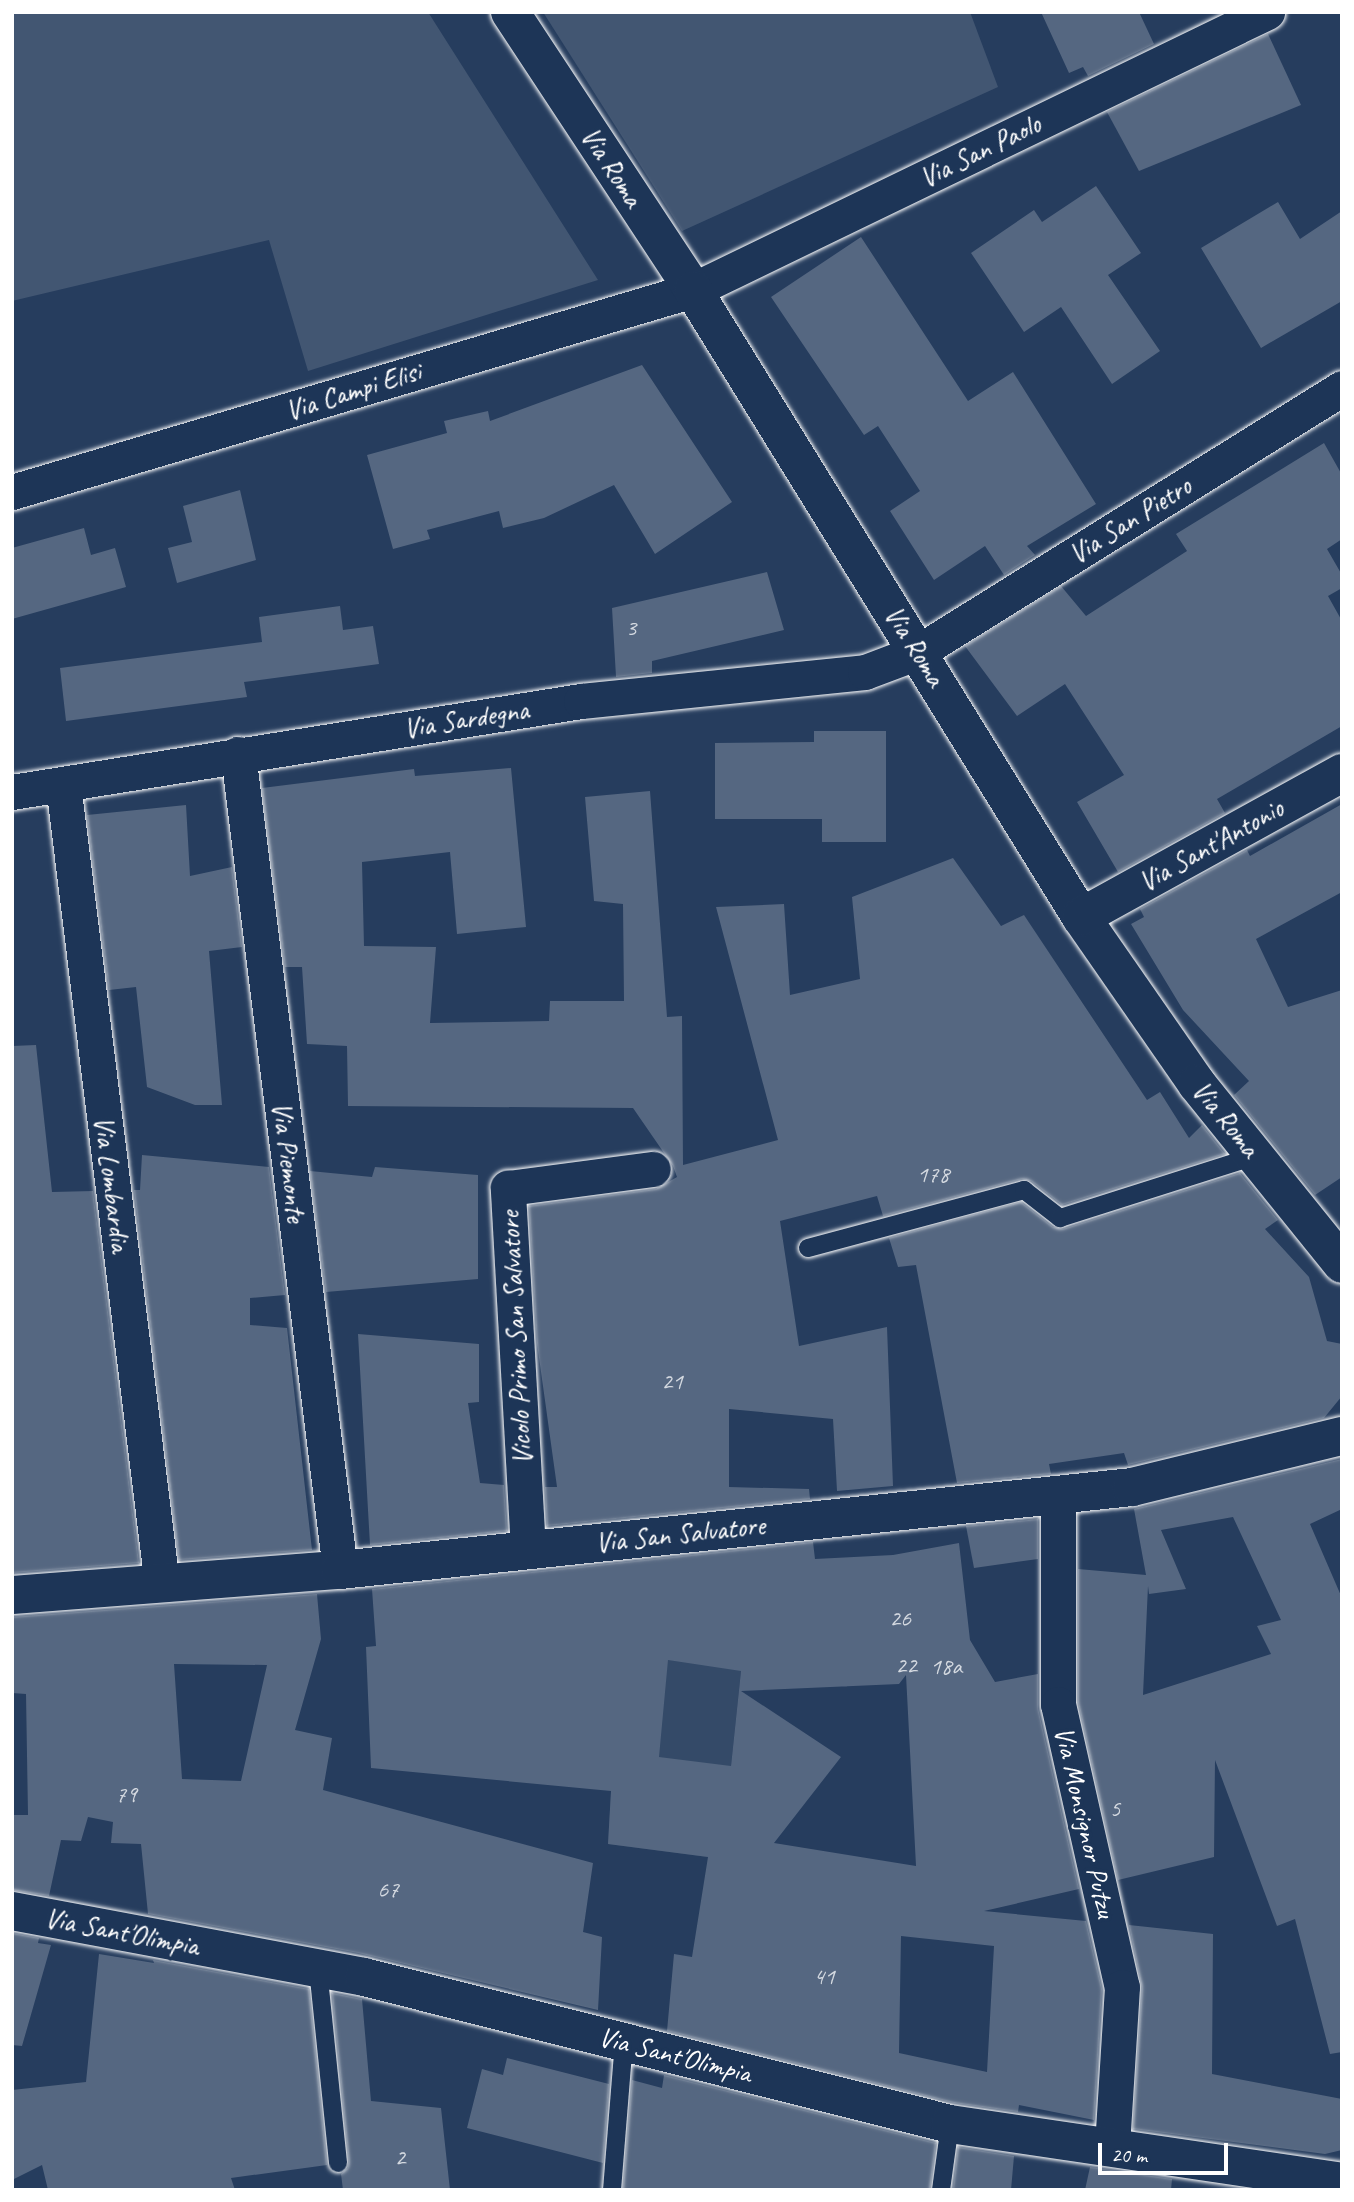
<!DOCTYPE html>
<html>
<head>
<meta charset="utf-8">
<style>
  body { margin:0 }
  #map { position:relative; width:1354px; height:2202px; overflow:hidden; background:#263d5e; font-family:Caveat,sans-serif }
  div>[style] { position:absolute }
  .built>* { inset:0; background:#344a68 }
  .green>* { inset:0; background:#425672 }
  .building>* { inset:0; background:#556781 }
  .roads { filter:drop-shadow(0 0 2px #fff) drop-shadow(0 0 2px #fff) }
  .service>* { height:18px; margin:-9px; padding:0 9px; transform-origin:9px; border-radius:9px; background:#1d3557 }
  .minor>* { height:35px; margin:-17.5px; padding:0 17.5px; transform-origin:17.5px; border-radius:17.5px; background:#1d3557 }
  .tertiary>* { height:38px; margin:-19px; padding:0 19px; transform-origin:19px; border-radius:19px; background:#1d3557 }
  .secondary>* { height:38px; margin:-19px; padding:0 19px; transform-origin:19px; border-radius:19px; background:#1d3557 }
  span { translate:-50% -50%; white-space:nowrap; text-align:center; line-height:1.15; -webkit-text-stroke:7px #1d3557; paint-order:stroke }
  .number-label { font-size:24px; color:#d4d9e0 }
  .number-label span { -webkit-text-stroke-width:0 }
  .street-label { font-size:28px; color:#fff }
  .frame { position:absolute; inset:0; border:14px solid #fff; pointer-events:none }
  .scale { position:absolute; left:1098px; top:2143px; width:130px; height:32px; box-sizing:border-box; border:4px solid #fff; border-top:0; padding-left:9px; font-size:21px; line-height:24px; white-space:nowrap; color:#fff; -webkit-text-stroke:5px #1d3557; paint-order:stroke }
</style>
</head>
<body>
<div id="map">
  <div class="built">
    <i style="clip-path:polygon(624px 1569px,741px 1671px,731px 1766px,708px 1857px,608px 1844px)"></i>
  </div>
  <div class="green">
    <i style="clip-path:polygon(12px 12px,428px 12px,598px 280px,308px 371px,269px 240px,12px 301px)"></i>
    <i style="clip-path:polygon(543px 12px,970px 12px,998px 87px,682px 231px)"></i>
  </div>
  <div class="building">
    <i style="clip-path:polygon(1041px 12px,1139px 12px,1154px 44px,1088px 76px,1083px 67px,1069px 73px)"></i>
    <i style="clip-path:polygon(1268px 34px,1301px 105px,1139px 171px,1107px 112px)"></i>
    <i style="clip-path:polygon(1096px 186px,1141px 253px,1108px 275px,1160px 351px,1112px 384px,1061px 307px,1024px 332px,971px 253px,1034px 210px,1042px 222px)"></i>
    <i style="clip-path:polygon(1278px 202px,1300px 239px,1342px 211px,1342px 301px,1261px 348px,1201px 248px)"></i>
    <i style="clip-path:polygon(861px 237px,968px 401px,1013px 372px,1096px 504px,1027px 546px,1035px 555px,1004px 575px,985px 546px,934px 580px,890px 511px,920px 491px,878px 426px,864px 435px,771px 297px)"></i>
    <i style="clip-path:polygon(642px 365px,732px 502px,655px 554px,614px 485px,544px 518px,503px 528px,499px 511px,427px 530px,430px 539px,393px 549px,367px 455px,447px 433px,444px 421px,488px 411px,490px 421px)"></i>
    <i style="clip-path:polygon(1324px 443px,1342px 475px,1342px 539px,1327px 549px,1342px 575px,1342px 588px,1328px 596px,1342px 621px,1342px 726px,1217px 799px,1225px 813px,1118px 872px,1077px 802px,1124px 775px,1065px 684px,1017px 716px,965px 646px,1061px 586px,1086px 616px,1187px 551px,1176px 534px)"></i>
    <i style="clip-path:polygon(240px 490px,256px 560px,177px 583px,168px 548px,192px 542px,183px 506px)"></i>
    <i style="clip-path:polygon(84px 528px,91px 555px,115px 548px,126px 587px,12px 619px,12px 548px)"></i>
    <i style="clip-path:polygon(767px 572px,784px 630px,652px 661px,652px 673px,616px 677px,612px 608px)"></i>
    <i style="clip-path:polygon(340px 606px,343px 630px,373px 626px,379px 664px,244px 682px,247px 697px,66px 721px,60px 668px,262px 642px,259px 617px)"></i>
    <i style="clip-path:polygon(814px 731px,886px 731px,886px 842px,822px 842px,822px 819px,715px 819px,715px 743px,814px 742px)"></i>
    <i style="clip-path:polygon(511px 768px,526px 927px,457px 934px,450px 852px,362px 862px,364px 946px,436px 947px,430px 1023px,549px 1021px,550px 1001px,624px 1001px,623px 904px,594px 901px,585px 797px,650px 791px,667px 1017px,682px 1016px,683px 1165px,778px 1140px,716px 907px,784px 904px,790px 995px,860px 979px,852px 897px,953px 858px,1001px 926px,1024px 915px,1147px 1100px,1160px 1092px,1189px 1138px,1202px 1125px,1225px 1154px,1062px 1205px,1031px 1181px,1022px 1179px,883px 1216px,877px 1196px,780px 1221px,799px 1346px,887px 1327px,893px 1486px,837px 1491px,833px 1419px,729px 1409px,729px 1487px,809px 1489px,810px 1499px,547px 1526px,545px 1487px,557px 1487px,537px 1343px,529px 1206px,656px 1189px,677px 1177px,673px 1166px,633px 1108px,348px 1106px,347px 1046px,307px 1044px,302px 967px,285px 967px,262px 788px,414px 769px,415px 776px)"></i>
    <i style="clip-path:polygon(1342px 804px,1342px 892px,1256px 939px,1288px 1007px,1342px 990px,1342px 1177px,1315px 1195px,1234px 1095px,1249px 1081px,1183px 1010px,1131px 924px,1144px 917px,1140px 909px,1247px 850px,1250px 856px)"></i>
    <i style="clip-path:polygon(186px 805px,190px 876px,232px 867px,242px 947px,209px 951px,222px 1105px,195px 1105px,147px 1087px,136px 987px,109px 990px,87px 815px)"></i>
    <i style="clip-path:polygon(36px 1045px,52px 1192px,93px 1191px,139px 1563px,12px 1573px,12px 1046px)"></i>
    <i style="clip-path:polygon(142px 1155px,269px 1167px,285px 1295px,250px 1298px,250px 1325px,287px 1328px,312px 1550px,179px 1560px,134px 1190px,140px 1190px)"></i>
    <i style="clip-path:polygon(375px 1167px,478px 1175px,478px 1279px,326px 1292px,310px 1171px,372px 1177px)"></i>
    <i style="clip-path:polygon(1240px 1173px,1278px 1220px,1265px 1229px,1309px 1277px,1327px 1341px,1342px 1344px,1342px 1396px,1324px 1418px,1128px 1465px,1124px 1453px,1049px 1464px,1051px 1474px,957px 1483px,916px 1265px,898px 1267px,889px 1238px,1021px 1202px,1053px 1227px,1063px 1229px)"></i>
    <i style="clip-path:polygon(358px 1334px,479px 1344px,479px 1402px,468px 1403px,480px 1483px,504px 1485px,507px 1531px,370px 1545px)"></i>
    <i style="clip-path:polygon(evenodd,1342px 1459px,1342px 1509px,1310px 1524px,1342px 1598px,1342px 2052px,1330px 2054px,1295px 1919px,1277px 1926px,1215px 1760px,1214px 1857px,1118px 1880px,1078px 1702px,1078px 1569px,1146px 1575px,1134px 1509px,1342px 1459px,1233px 1517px,1281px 1620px,1257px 1626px,1271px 1654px,1143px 1695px,1148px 1586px,1149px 1594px,1186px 1589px,1161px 1530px,1233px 1517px)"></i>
    <i style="clip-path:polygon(1038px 1519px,1038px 1559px,974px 1568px,966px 1526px)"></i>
    <i style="clip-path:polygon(evenodd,813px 1542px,815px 1559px,893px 1555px,959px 1543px,970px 1640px,995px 1682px,1038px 1674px,1038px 1708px,1079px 1889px,984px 1911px,1086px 1921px,1102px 1989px,1094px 2120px,1019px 2105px,1018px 2112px,954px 2103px,667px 2031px,674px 1954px,692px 1957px,708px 1857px,608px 1844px,611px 1791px,371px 1768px,366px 1647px,376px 1646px,372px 1589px,813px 1542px,668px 1660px,741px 1671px,731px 1766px,659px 1757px,668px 1660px,813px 1542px,906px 1675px,916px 1866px,774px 1843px,841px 1757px,741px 1691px,899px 1684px,906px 1675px,813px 1542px,901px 1936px,994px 1946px,987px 2072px,899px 2053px,901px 1936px)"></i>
    <i style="clip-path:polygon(evenodd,317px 1594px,321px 1639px,295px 1730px,332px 1738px,323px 1790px,593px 1863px,583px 1932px,602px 1937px,598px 2010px,358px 1953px,148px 1914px,141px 1844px,111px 1843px,113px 1822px,88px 1817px,81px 1841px,61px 1840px,49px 1896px,12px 1890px,12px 1815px,28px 1815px,26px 1694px,12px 1693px,12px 1617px,317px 1594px,174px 1664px,267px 1665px,241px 1781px,182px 1779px,174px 1664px)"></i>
    <i style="clip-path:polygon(1129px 1925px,1213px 1934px,1212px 2074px,1342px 2099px,1342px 2150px,1325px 2154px,1133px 2129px,1142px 1988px)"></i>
    <i style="clip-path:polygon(12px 1933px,39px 1938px,38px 1943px,51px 1945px,22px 2046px,12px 2045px)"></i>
    <i style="clip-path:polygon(99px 1954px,154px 1963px,153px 1960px,309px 1989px,327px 2165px,231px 2178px,235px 2190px,48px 2190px,42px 2165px,12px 2180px,12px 2090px,86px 2082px)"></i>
    <i style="clip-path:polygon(332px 1993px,362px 1999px,371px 2101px,441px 2108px,450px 2190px,343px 2190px,341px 2174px,348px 2168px,349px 2162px)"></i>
    <i style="clip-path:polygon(507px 2058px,609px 2084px,603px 2163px,467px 2128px,482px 2069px,503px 2075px)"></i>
    <i style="clip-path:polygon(664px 2075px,936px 2143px,930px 2190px,623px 2190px,632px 2080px,662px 2088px)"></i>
    <i style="clip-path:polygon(958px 2147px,1014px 2156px,1011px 2190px,953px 2190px)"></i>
    <i style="clip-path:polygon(1090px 2167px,1172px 2179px,1171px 2190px,1085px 2190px)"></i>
  </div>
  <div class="roads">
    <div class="service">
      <i style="left:808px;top:1248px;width:224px;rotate:-15deg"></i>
      <i style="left:1024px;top:1190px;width:46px;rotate:37.9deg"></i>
      <i style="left:1060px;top:1218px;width:205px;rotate:-17.6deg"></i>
      <i style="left:318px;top:1969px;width:195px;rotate:84.1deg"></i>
      <i style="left:612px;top:2190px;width:148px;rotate:-85.4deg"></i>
      <i style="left:941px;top:2190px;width:67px;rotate:-82.2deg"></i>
    </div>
    <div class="minor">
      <i style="left:12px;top:492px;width:710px;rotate:-16.52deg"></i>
      <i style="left:693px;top:290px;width:638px;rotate:-25.84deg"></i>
      <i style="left:238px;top:754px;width:822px;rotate:82.87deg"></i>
      <i style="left:63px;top:784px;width:806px;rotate:82.95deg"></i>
      <i style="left:12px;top:792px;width:576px;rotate:-9.09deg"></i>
      <i style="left:581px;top:701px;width:285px;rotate:-5.8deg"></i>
      <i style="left:865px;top:672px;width:57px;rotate:-20.7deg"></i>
      <i style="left:918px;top:652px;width:499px;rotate:-31.9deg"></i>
      <i style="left:1058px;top:1494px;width:210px;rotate:90deg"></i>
      <i style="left:1058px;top:1704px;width:290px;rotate:77.3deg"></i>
      <i style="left:1122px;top:1987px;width:161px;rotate:93.6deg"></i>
      <i style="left:528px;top:1550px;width:363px;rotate:-93.2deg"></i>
      <i style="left:508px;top:1188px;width:146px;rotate:-7.5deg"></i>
    </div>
    <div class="tertiary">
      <i style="left:12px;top:1595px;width:329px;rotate:-4.4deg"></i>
      <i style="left:340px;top:1570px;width:796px;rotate:-5.98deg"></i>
      <i style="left:1132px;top:1487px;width:216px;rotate:-13.7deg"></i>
      <i style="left:12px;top:1911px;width:358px;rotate:10.6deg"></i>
      <i style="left:364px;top:1977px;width:604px;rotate:14.08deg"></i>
      <i style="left:950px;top:2124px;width:396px;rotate:8.4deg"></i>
    </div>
    <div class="secondary">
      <i style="left:510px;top:12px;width:333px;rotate:56.6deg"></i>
      <i style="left:693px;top:290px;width:737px;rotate:58.25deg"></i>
      <i style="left:1081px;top:917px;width:203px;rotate:55.2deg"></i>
      <i style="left:1197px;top:1084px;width:231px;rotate:51.1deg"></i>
      <i style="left:1081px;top:917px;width:298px;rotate:-28.9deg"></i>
    </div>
  </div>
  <div class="number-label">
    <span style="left:631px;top:628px">3</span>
    <span style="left:933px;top:1175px">178</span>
    <span style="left:672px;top:1382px">21</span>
    <span style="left:900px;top:1619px">26</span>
    <span style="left:906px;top:1666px">22</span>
    <span style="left:946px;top:1667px">18a</span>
    <span style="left:126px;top:1795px">79</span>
    <span style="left:1115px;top:1809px">5</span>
    <span style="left:388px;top:1890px">67</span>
    <span style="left:824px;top:1977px">41</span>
    <span style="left:400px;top:2158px">2</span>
  </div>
  <div class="street-label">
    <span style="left:980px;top:151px;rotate:-26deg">Via San Paolo</span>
    <span style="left:612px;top:167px;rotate:57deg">Via Roma</span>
    <span style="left:353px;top:391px;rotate:-17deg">Via Campi Elisi</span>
    <span style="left:1130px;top:520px;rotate:-32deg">Via San Pietro</span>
    <span style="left:915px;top:646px;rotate:58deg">Via Roma</span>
    <span style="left:466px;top:719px;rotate:-9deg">Via Sardegna</span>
    <span style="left:1211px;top:845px;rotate:-29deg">Via Sant'Antonio</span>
    <span style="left:1226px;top:1119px;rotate:51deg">Via Roma</span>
    <span style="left:289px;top:1162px;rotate:83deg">Via Piemonte</span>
    <span style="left:112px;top:1184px;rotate:83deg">Via Lombardia</span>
    <span style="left:516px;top:1338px;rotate:-93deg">Vicolo Primo San Salvatore</span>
    <span style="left:680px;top:1534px;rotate:-6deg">Via San Salvatore</span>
    <span style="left:1085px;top:1822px;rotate:77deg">Via Monsignor Putzu</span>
    <span style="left:122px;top:1932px;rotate:11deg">Via Sant'Olimpia</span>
    <span style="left:675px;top:2055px;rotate:14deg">Via Sant'Olimpia</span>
  </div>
  <div class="frame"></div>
  <div class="scale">20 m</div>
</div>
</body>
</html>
